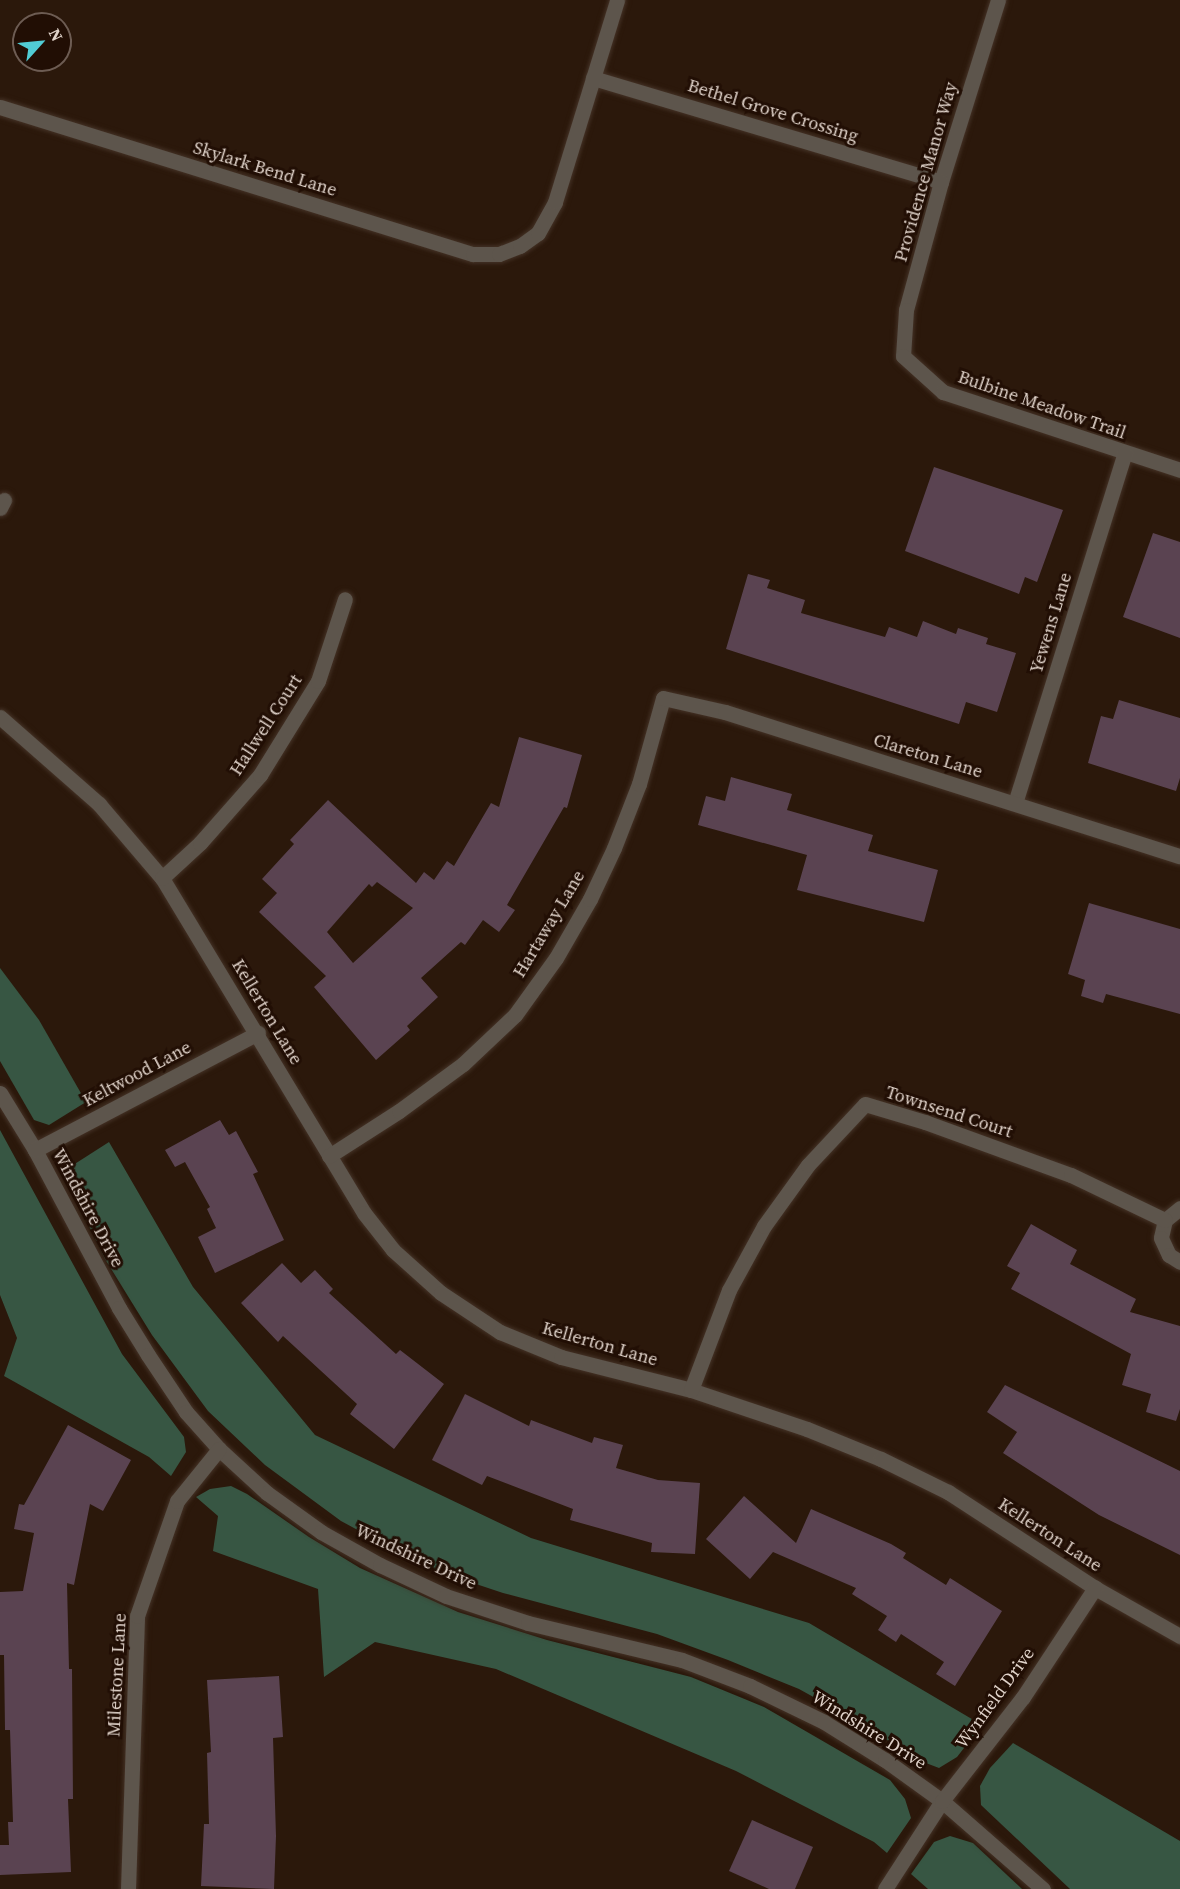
<!DOCTYPE html>
<html>
<head>
<meta charset="utf-8">
<style>
  body { margin:0 }
  #map { position:relative; width:1180px; height:1889px; overflow:hidden; background:#2b180b; font-family:"Source Serif 4",serif }
  div>[style] { position:absolute }
  .forest>* { inset:0; background:#375643 }
  .building>* { inset:0; background:#5a4351 }
  .roads { filter:drop-shadow(0 0 2px #443226) drop-shadow(0 0 2px #443226) }
  .minor>* { height:15px; margin:-7.5px; padding:0 7.5px; transform-origin:7.5px; border-radius:7.5px; background:#5d554c }
  span { translate:-50% -50%; white-space:nowrap; text-align:center; line-height:1.15; -webkit-text-stroke:6px #210e04; paint-order:stroke }
  .street-label { font-size:18px; color:#dfd2c9 }
  .north { position:absolute; left:12px; top:12px; width:60px; height:60px; box-sizing:border-box; background:#210e04; border:2px solid #6d5c53; border-radius:50%; rotate:63deg; font-size:16px; font-weight:700; line-height:24px; text-align:center; color:#dfd2c9 }
  .north::after { content:''; display:block; margin:auto; width:21px; height:27px; background:#51ccd4; clip-path:polygon(50% 0,100% 100%,50% 72%,0 100%) }
</style>
</head>
<body>
<div id="map">
  <div class="forest">
    <i style="clip-path:polygon(0 968px,39px 1020px,86px 1102px,49px 1125px,34px 1120px,0 1061px)"></i>
    <i style="clip-path:polygon(0 1130px,122px 1354px,184px 1437px,186px 1452px,171px 1476px,149px 1457px,4px 1376px,17px 1338px,0 1295px)"></i>
    <i style="clip-path:polygon(109px 1142px,193px 1287px,315px 1435px,531px 1538px,809px 1623px,982px 1725px,957px 1757px,939px 1768px,918px 1760px,864px 1725px,799px 1689px,728px 1660px,657px 1634px,503px 1593px,428px 1568px,341px 1521px,265px 1465px,208px 1411px,152px 1335px,105px 1259px,69px 1185px,70px 1167px)"></i>
    <i style="clip-path:polygon(231px 1486px,247px 1494px,309px 1537px,360px 1568px,458px 1612px,547px 1640px,691px 1677px,764px 1707px,890px 1780px,905px 1799px,911px 1818px,887px 1853px,874px 1842px,736px 1771px,496px 1669px,375px 1642px,324px 1677px,318px 1589px,213px 1551px,218px 1516px,196px 1497px,210px 1489px)"></i>
    <i style="clip-path:polygon(1013px 1743px,1180px 1841px,1180px 1889px,1070px 1889px,981px 1805px,980px 1786px,990px 1768px)"></i>
    <i style="clip-path:polygon(950px 1836px,973px 1843px,1022px 1889px,928px 1889px,911px 1874px,934px 1842px)"></i>
  </div>
  <div class="building">
    <i style="clip-path:polygon(934px 467px,1063px 510px,1037px 582px,1025px 577px,1019px 594px,905px 551px)"></i>
    <i style="clip-path:polygon(1153px 533px,1180px 542px,1180px 638px,1123px 617px)"></i>
    <i style="clip-path:polygon(748px 574px,770px 580px,767px 588px,805px 600px,801px 613px,885px 637px,889px 627px,917px 637px,923px 621px,956px 634px,958px 628px,988px 638px,986px 644px,1016px 653px,997px 712px,966px 702px,959px 724px,726px 649px)"></i>
    <i style="clip-path:polygon(1119px 700px,1180px 718px,1180px 778px,1176px 791px,1088px 763px,1101px 716px,1113px 719px)"></i>
    <i style="clip-path:polygon(evenodd,519px 737px,582px 755px,567px 808px,564px 807px,507px 905px,515px 910px,499px 932px,483px 920px,465px 945px,461px 942px,421px 978px,438px 997px,407px 1026px,410px 1030px,376px 1060px,314px 987px,326px 976px,259px 912px,277px 893px,262px 879px,294px 844px,290px 840px,328px 800px,416px 883px,424px 872px,434px 880px,447px 861px,454px 866px,491px 803px,499px 807px,519px 737px,377px 882px,413px 908px,353px 963px,327px 932px,369px 884px,372px 887px,377px 882px)"></i>
    <i style="clip-path:polygon(731px 777px,792px 794px,787px 810px,873px 835px,868px 851px,938px 870px,924px 922px,797px 890px,807px 855px,698px 825px,706px 796px,725px 801px)"></i>
    <i style="clip-path:polygon(1089px 903px,1180px 929px,1180px 1014px,1106px 994px,1103px 1003px,1081px 996px,1085px 980px,1068px 974px)"></i>
    <i style="clip-path:polygon(220px 1120px,229px 1135px,236px 1131px,258px 1172px,253px 1174px,284px 1240px,215px 1273px,198px 1237px,216px 1228px,207px 1209px,210px 1207px,185px 1162px,175px 1167px,165px 1150px)"></i>
    <i style="clip-path:polygon(1031px 1224px,1077px 1250px,1070px 1264px,1136px 1299px,1130px 1312px,1180px 1326px,1180px 1409px,1176px 1421px,1146px 1412px,1151px 1394px,1122px 1385px,1131px 1354px,1011px 1289px,1020px 1273px,1007px 1266px)"></i>
    <i style="clip-path:polygon(282px 1263px,301px 1283px,315px 1270px,333px 1289px,329px 1293px,396px 1354px,400px 1350px,444px 1384px,394px 1449px,350px 1414px,357px 1404px,283px 1336px,278px 1342px,241px 1303px)"></i>
    <i style="clip-path:polygon(1005px 1385px,1180px 1471px,1180px 1555px,1099px 1515px,1003px 1453px,1017px 1432px,987px 1412px)"></i>
    <i style="clip-path:polygon(465px 1394px,529px 1426px,531px 1420px,592px 1443px,594px 1437px,623px 1445px,616px 1468px,658px 1480px,700px 1483px,695px 1554px,651px 1552px,652px 1543px,570px 1520px,573px 1509px,487px 1476px,482px 1485px,432px 1460px)"></i>
    <i style="clip-path:polygon(68px 1425px,131px 1460px,103px 1511px,90px 1504px,74px 1585px,67px 1583px,69px 1669px,72px 1669px,73px 1799px,68px 1799px,71px 1872px,0 1875px,0 1845px,9px 1845px,8px 1822px,13px 1822px,10px 1730px,5px 1730px,4px 1655px,0 1655px,0 1592px,23px 1591px,34px 1533px,14px 1529px,19px 1504px,24px 1505px)"></i>
    <i style="clip-path:polygon(744px 1496px,796px 1543px,811px 1509px,891px 1544px,906px 1553px,903px 1558px,946px 1585px,950px 1578px,1002px 1611px,955px 1686px,936px 1674px,944px 1662px,901px 1634px,896px 1642px,878px 1630px,887px 1616px,852px 1594px,856px 1588px,773px 1552px,750px 1579px,706px 1539px)"></i>
    <i style="clip-path:polygon(279px 1676px,283px 1737px,273px 1738px,276px 1836px,274px 1889px,201px 1886px,204px 1824px,209px 1824px,207px 1753px,211px 1752px,207px 1680px)"></i>
    <i style="clip-path:polygon(752px 1820px,813px 1847px,795px 1889px,769px 1889px,729px 1871px)"></i>
  </div>
  <div class="roads">
    <div class="minor">
      <i style="left:998px;top:0;width:191px;rotate:107.4deg"></i>
      <i style="left:941px;top:182px;width:133px;rotate:105.3deg"></i>
      <i style="left:906px;top:310px;width:46px;rotate:93.7deg"></i>
      <i style="left:903px;top:356px;width:54px;rotate:42deg"></i>
      <i style="left:943px;top:392px;width:250px;rotate:18.2deg"></i>
      <i style="left:593px;top:78px;width:363px;rotate:16.6deg"></i>
      <i style="left:0;top:107px;width:495px;rotate:17.3deg"></i>
      <i style="left:473px;top:254px;width:26px"></i>
      <i style="left:499px;top:254px;width:22px;rotate:-21deg"></i>
      <i style="left:520px;top:246px;width:22px;rotate:-36deg"></i>
      <i style="left:538px;top:233px;width:35px;rotate:-61deg"></i>
      <i style="left:555px;top:202px;width:211px;rotate:-72.9deg"></i>
      <i style="left:0;top:508px;width:9px;rotate:-63deg"></i>
      <i style="left:0;top:717px;width:132px;rotate:41.3deg"></i>
      <i style="left:99px;top:804px;width:97px;rotate:49.6deg"></i>
      <i style="left:162px;top:878px;width:391px;rotate:58.9deg"></i>
      <i style="left:364px;top:1213px;width:47px;rotate:51.9deg"></i>
      <i style="left:393px;top:1250px;width:64px;rotate:41.9deg"></i>
      <i style="left:441px;top:1293px;width:71px;rotate:33.5deg"></i>
      <i style="left:500px;top:1332px;width:66px;rotate:22.3deg"></i>
      <i style="left:561px;top:1357px;width:134px;rotate:14.2deg"></i>
      <i style="left:691px;top:1390px;width:122px;rotate:18.6deg"></i>
      <i style="left:807px;top:1429px;width:80px;rotate:22.1deg"></i>
      <i style="left:881px;top:1459px;width:75px;rotate:26.2deg"></i>
      <i style="left:948px;top:1492px;width:176px;rotate:33.1deg"></i>
      <i style="left:1095px;top:1588px;width:98px;rotate:29.5deg"></i>
      <i style="left:1015px;top:803px;width:367px;rotate:-72.6deg"></i>
      <i style="left:162px;top:878px;width:52px;rotate:-42.6deg"></i>
      <i style="left:200px;top:843px;width:91px;rotate:-48.6deg"></i>
      <i style="left:260px;top:775px;width:110px;rotate:-58.3deg"></i>
      <i style="left:318px;top:681px;width:86px;rotate:-71.8deg"></i>
      <i style="left:0;top:1093px;width:67px;rotate:58.4deg"></i>
      <i style="left:35px;top:1150px;width:179px;rotate:62deg"></i>
      <i style="left:119px;top:1308px;width:55px;rotate:58.3deg"></i>
      <i style="left:148px;top:1355px;width:69px;rotate:56.3deg"></i>
      <i style="left:186px;top:1412px;width:50px;rotate:48.3deg"></i>
      <i style="left:219px;top:1449px;width:65px;rotate:42.5deg"></i>
      <i style="left:267px;top:1493px;width:67px;rotate:35.8deg"></i>
      <i style="left:321px;top:1532px;width:68px;rotate:29.2deg"></i>
      <i style="left:380px;top:1565px;width:73px;rotate:25.2deg"></i>
      <i style="left:446px;top:1596px;width:86px;rotate:18.2deg"></i>
      <i style="left:528px;top:1623px;width:158px;rotate:13.5deg"></i>
      <i style="left:682px;top:1660px;width:73px;rotate:20.9deg"></i>
      <i style="left:750px;top:1686px;width:82px;rotate:25.9deg"></i>
      <i style="left:824px;top:1722px;width:72px;rotate:31.9deg"></i>
      <i style="left:885px;top:1760px;width:70px;rotate:35.7deg"></i>
      <i style="left:942px;top:1801px;width:134px;rotate:41.1deg"></i>
      <i style="left:35px;top:1150px;width:252px;rotate:-27.7deg"></i>
      <i style="left:329px;top:1156px;width:83px;rotate:-32.7deg"></i>
      <i style="left:399px;top:1111px;width:79px;rotate:-36.3deg"></i>
      <i style="left:463px;top:1064px;width:71px;rotate:-43.3deg"></i>
      <i style="left:515px;top:1015px;width:70px;rotate:-54.3deg"></i>
      <i style="left:556px;top:958px;width:68px;rotate:-60deg"></i>
      <i style="left:590px;top:899px;width:56px;rotate:-64.8deg"></i>
      <i style="left:614px;top:848px;width:69px;rotate:-68.7deg"></i>
      <i style="left:639px;top:784px;width:89px;rotate:-74.4deg"></i>
      <i style="left:663px;top:698px;width:64px;rotate:12.7deg"></i>
      <i style="left:725px;top:712px;width:477px;rotate:17.6deg"></i>
      <i style="left:1180px;top:1208px;width:19px;rotate:141deg"></i>
      <i style="left:1165px;top:1220px;width:18px;rotate:103deg"></i>
      <i style="left:1161px;top:1238px;width:19px;rotate:65deg"></i>
      <i style="left:1169px;top:1255px;width:13px;rotate:32deg"></i>
      <i style="left:691px;top:1390px;width:107px;rotate:-69.2deg"></i>
      <i style="left:729px;top:1290px;width:73px;rotate:-61.3deg"></i>
      <i style="left:764px;top:1226px;width:75px;rotate:-54.2deg"></i>
      <i style="left:808px;top:1165px;width:83px;rotate:-46.9deg"></i>
      <i style="left:865px;top:1104px;width:63px;rotate:16.7deg"></i>
      <i style="left:925px;top:1122px;width:155px;rotate:20deg"></i>
      <i style="left:1071px;top:1175px;width:104px;rotate:25.6deg"></i>
      <i style="left:128px;top:1889px;width:273px;rotate:-88.1deg"></i>
      <i style="left:137px;top:1616px;width:122px;rotate:-70.8deg"></i>
      <i style="left:177px;top:1501px;width:67px;rotate:-51.1deg"></i>
      <i style="left:885px;top:1889px;width:105px;rotate:-57.1deg"></i>
      <i style="left:942px;top:1801px;width:132px;rotate:-52.1deg"></i>
      <i style="left:1023px;top:1697px;width:131px;rotate:-56.6deg"></i>
    </div>
  </div>
  <div class="street-label">
    <span style="left:773px;top:111px;rotate:17deg">Bethel Grove Crossing</span>
    <span style="left:265px;top:169px;rotate:17deg">Skylark Bend Lane</span>
    <span style="left:926px;top:172px;rotate:-74deg">Providence Manor Way</span>
    <span style="left:1042px;top:405px;rotate:19deg">Bulbine Meadow Trail</span>
    <span style="left:1051px;top:623px;rotate:-73deg">Yewens Lane</span>
    <span style="left:266px;top:725px;rotate:-57deg">Hallwell Court</span>
    <span style="left:928px;top:756px;rotate:17deg">Clareton Lane</span>
    <span style="left:549px;top:924px;rotate:-59deg">Hartaway Lane</span>
    <span style="left:267px;top:1012px;rotate:59deg">Kellerton Lane</span>
    <span style="left:137px;top:1074px;rotate:-28deg">Keltwood Lane</span>
    <span style="left:949px;top:1112px;rotate:18deg">Townsend Court</span>
    <span style="left:88px;top:1208px;rotate:62deg">Windshire Drive</span>
    <span style="left:600px;top:1344px;rotate:16deg">Kellerton Lane</span>
    <span style="left:1050px;top:1535px;rotate:33deg">Kellerton Lane</span>
    <span style="left:416px;top:1557px;rotate:25deg">Windshire Drive</span>
    <span style="left:117px;top:1675px;rotate:-87deg">Milestone Lane</span>
    <span style="left:995px;top:1698px;rotate:-54deg">Wynfield Drive</span>
    <span style="left:869px;top:1730px;rotate:32deg">Windshire Drive</span>
  </div>
  <div class="north">N</div>
</div>
</body>
</html>
